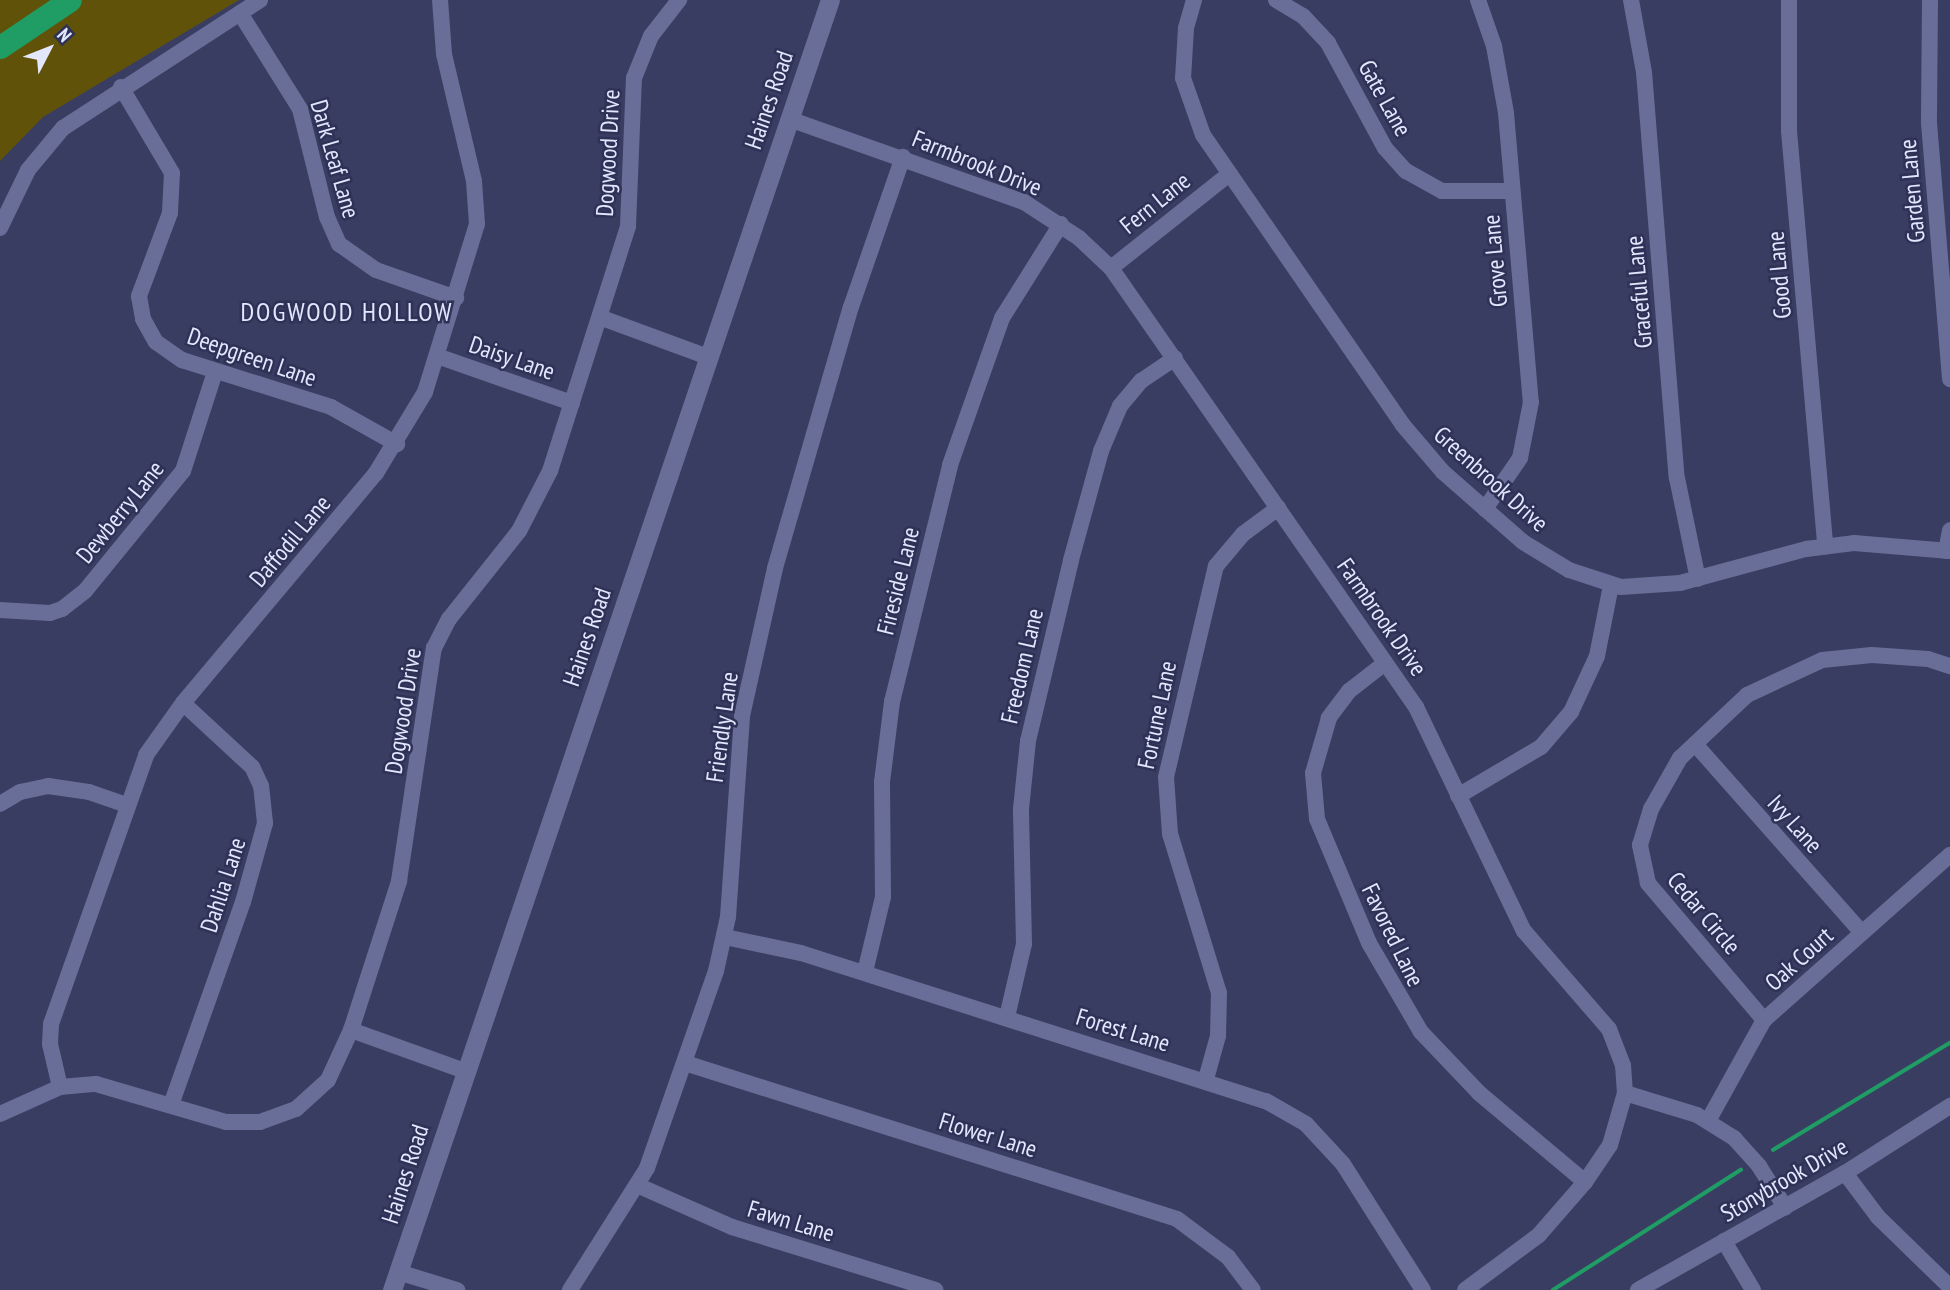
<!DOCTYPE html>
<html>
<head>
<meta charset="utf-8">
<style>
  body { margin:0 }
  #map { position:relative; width:1950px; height:1290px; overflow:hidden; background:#393d62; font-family:"PT Sans Narrow",sans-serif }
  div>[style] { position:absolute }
  .green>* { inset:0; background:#605309 }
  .stream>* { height:3.5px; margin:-1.75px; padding:0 1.75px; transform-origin:1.75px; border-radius:1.75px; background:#209d65 }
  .river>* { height:23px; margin:-11.5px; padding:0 11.5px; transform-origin:11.5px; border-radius:11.5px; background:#209d65 }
  .minor>* { height:16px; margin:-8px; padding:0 8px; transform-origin:8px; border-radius:8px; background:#686e97 }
  .tertiary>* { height:19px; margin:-9.5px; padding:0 9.5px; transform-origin:9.5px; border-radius:9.5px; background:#686e97 }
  span { translate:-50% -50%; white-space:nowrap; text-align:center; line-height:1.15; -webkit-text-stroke:5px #2f3257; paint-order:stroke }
  .street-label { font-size:24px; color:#e3e7fe }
  .neighbourhood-label { font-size:26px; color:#e3e7fe; letter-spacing:2px }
  .north { position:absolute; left:14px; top:14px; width:70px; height:70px; -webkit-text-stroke:5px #2f3257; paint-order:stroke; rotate:48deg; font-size:19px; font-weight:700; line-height:28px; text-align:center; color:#e3e7fe }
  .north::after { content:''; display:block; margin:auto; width:24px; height:32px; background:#e3e7fe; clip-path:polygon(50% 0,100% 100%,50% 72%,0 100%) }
</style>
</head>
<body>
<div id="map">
  <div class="green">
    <i style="clip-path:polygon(0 0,239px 0,43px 117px,0 161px)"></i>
  </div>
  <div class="stream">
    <i style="left:1773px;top:1150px;width:207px;rotate:-31.2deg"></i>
    <i style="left:1553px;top:1290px;width:223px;rotate:-32.6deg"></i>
  </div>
  <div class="river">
    <i style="left:0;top:47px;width:84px;rotate:-33.9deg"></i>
  </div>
  <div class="minor">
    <i style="left:1194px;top:0;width:29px;rotate:106deg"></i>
    <i style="left:1186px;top:28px;width:50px;rotate:93.4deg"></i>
    <i style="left:1183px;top:78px;width:60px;rotate:70.7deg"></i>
    <i style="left:1203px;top:135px;width:351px;rotate:55.4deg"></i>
    <i style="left:1402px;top:424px;width:63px;rotate:49.5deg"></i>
    <i style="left:1443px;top:472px;width:106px;rotate:41.2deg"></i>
    <i style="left:1523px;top:542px;width:54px;rotate:31.3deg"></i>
    <i style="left:1569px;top:570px;width:55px;rotate:18.1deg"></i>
    <i style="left:1621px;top:587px;width:59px;rotate:-3.9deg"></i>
    <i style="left:1680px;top:583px;width:131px;rotate:-15.1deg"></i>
    <i style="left:1806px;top:549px;width:48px;rotate:-7.1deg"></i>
    <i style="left:1854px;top:543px;width:96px;rotate:4.8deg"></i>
    <i style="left:1276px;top:0;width:31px;rotate:31deg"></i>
    <i style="left:1303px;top:16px;width:37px;rotate:47deg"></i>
    <i style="left:1328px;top:43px;width:119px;rotate:61.5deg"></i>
    <i style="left:1385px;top:148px;width:31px;rotate:48deg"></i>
    <i style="left:1406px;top:171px;width:41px;rotate:29.1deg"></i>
    <i style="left:1442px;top:191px;width:70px"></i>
    <i style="left:1478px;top:0;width:49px;rotate:70.8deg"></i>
    <i style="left:1494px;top:46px;width:68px;rotate:79.8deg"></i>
    <i style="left:1506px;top:113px;width:290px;rotate:85.1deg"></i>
    <i style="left:1531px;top:402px;width:57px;rotate:101.1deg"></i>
    <i style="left:1520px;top:458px;width:62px;rotate:124.5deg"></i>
    <i style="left:1631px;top:0;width:73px;rotate:79.8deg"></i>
    <i style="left:1644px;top:72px;width:407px;rotate:85.4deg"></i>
    <i style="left:1677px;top:478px;width:103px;rotate:78.3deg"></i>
    <i style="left:1789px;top:0;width:131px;rotate:90deg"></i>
    <i style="left:1789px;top:131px;width:417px;rotate:85deg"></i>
    <i style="left:1930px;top:0;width:123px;rotate:90.5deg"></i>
    <i style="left:1929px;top:123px;width:257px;rotate:85.3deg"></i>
    <i style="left:240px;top:13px;width:113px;rotate:58deg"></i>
    <i style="left:300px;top:109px;width:111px;rotate:76deg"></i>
    <i style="left:327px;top:217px;width:30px;rotate:66deg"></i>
    <i style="left:339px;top:244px;width:45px;rotate:35.1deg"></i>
    <i style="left:376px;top:270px;width:85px;rotate:19.3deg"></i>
    <i style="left:121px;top:87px;width:100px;rotate:59.3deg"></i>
    <i style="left:172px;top:173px;width:40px;rotate:92.9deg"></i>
    <i style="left:170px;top:213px;width:89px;rotate:110.5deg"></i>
    <i style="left:139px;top:296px;width:23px;rotate:80deg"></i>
    <i style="left:143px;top:319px;width:26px;rotate:61deg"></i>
    <i style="left:156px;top:342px;width:32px;rotate:35deg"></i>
    <i style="left:182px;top:360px;width:156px;rotate:17.5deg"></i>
    <i style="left:331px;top:407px;width:76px;rotate:29.3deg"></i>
    <i style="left:789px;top:119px;width:249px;rotate:19.5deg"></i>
    <i style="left:1024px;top:202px;width:66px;rotate:33.2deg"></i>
    <i style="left:1079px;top:238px;width:44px;rotate:43.2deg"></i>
    <i style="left:1111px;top:268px;width:535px;rotate:55.21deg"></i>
    <i style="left:1416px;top:707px;width:249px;rotate:64.3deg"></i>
    <i style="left:1524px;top:931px;width:130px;rotate:49.1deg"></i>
    <i style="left:1609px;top:1029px;width:39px;rotate:69deg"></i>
    <i style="left:1623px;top:1065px;width:28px;rotate:86deg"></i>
    <i style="left:1625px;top:1093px;width:54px;rotate:106.1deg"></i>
    <i style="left:1610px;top:1145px;width:45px;rotate:124deg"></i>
    <i style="left:1585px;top:1182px;width:70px;rotate:131deg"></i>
    <i style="left:1539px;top:1235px;width:92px;rotate:143.4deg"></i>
    <i style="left:0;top:228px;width:64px;rotate:-64.2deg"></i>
    <i style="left:28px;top:170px;width:55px;rotate:-50.2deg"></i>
    <i style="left:63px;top:128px;width:235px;rotate:-33deg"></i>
    <i style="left:1111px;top:268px;width:149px;rotate:-38.5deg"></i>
    <i style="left:602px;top:318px;width:113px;rotate:20.2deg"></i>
    <i style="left:437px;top:356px;width:143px;rotate:19.2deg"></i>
    <i style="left:1946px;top:551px;width:21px;rotate:-79deg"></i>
    <i style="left:0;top:610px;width:50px;rotate:3.4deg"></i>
    <i style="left:50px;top:613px;width:13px;rotate:-18deg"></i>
    <i style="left:62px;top:609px;width:29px;rotate:-38deg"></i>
    <i style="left:85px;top:591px;width:155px;rotate:-50.8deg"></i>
    <i style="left:183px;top:471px;width:104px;rotate:-72.1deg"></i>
    <i style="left:1385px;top:663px;width:46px;rotate:142.1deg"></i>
    <i style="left:1349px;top:691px;width:34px;rotate:127deg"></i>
    <i style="left:1329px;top:718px;width:57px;rotate:106.2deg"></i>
    <i style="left:1313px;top:773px;width:46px;rotate:85deg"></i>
    <i style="left:1317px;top:819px;width:134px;rotate:67.2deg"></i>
    <i style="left:1369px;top:943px;width:103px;rotate:59.7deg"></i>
    <i style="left:1421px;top:1032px;width:84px;rotate:46.4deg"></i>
    <i style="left:1479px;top:1093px;width:138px;rotate:40deg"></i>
    <i style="left:1695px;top:744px;width:252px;rotate:48.5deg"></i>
    <i style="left:1458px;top:796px;width:96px;rotate:-30.6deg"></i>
    <i style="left:1541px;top:747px;width:46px;rotate:-49.4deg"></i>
    <i style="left:1571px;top:712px;width:62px;rotate:-65.1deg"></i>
    <i style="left:1597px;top:656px;width:72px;rotate:-78.8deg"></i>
    <i style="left:0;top:804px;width:23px;rotate:-31deg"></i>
    <i style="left:20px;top:792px;width:29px;rotate:-12deg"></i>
    <i style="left:48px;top:786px;width:41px;rotate:8.3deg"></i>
    <i style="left:89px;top:792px;width:39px;rotate:19deg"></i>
    <i style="left:725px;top:937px;width:78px;rotate:11.9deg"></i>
    <i style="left:801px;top:953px;width:488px;rotate:17.7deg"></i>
    <i style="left:1266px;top:1101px;width:46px;rotate:29.9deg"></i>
    <i style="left:1306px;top:1124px;width:54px;rotate:47.2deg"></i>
    <i style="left:1343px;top:1164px;width:149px;rotate:57.6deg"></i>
    <i style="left:865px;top:972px;width:77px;rotate:-76.5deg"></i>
    <i style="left:883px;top:897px;width:115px;rotate:-90.5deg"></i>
    <i style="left:882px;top:782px;width:81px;rotate:-82.9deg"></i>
    <i style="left:892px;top:702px;width:244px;rotate:-76.2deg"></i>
    <i style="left:950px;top:465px;width:156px;rotate:-70.5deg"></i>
    <i style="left:1002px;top:318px;width:111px;rotate:-57.9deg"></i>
    <i style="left:1007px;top:1017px;width:75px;rotate:-76.9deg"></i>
    <i style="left:1024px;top:944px;width:135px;rotate:-91.3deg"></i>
    <i style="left:1021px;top:809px;width:68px;rotate:-84.1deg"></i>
    <i style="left:1028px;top:741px;width:186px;rotate:-76.6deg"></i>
    <i style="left:1071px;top:560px;width:113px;rotate:-74.6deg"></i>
    <i style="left:1101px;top:451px;width:49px;rotate:-67.1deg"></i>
    <i style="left:1120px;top:406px;width:33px;rotate:-50deg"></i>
    <i style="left:1141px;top:381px;width:41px;rotate:-34.1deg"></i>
    <i style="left:1764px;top:1020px;width:180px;rotate:-130.3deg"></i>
    <i style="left:1648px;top:883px;width:39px;rotate:-102deg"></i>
    <i style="left:1640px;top:845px;width:38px;rotate:-73deg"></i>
    <i style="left:1651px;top:809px;width:59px;rotate:-60.4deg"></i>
    <i style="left:1680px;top:758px;width:92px;rotate:-43.2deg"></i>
    <i style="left:1747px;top:695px;width:83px;rotate:-25deg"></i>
    <i style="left:1822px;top:660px;width:50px;rotate:-5.7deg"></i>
    <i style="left:1872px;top:655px;width:56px;rotate:4.1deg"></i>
    <i style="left:1928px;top:659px;width:23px;rotate:18deg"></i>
    <i style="left:351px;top:1030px;width:121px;rotate:19.8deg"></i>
    <i style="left:685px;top:1063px;width:516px;rotate:17.59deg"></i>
    <i style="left:1177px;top:1219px;width:64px;rotate:36.7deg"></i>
    <i style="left:1228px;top:1257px;width:41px;rotate:52.9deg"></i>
    <i style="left:1206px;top:1079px;width:45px;rotate:-74.4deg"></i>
    <i style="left:1218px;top:1036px;width:43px;rotate:-88.7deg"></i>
    <i style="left:1219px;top:993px;width:166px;rotate:-107.1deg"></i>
    <i style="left:1170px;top:834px;width:57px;rotate:-94deg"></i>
    <i style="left:1166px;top:777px;width:217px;rotate:-76.7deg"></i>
    <i style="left:1216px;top:566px;width:42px;rotate:-49.8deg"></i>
    <i style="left:1243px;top:534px;width:44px;rotate:-36.6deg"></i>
    <i style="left:60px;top:1087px;width:44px;rotate:-103.1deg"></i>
    <i style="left:50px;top:1044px;width:20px;rotate:-87deg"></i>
    <i style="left:51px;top:1024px;width:285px;rotate:-70.5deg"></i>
    <i style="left:146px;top:755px;width:64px;rotate:-54.6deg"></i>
    <i style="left:183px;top:703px;width:300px;rotate:-50deg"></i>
    <i style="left:376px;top:473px;width:95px;rotate:-58.8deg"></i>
    <i style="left:425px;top:392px;width:176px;rotate:-72.8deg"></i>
    <i style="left:477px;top:224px;width:43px;rotate:-94deg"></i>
    <i style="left:474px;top:181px;width:130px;rotate:-103.3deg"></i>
    <i style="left:444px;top:54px;width:54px;rotate:-94.2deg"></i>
    <i style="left:1625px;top:1093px;width:75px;rotate:17deg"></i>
    <i style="left:1697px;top:1115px;width:44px;rotate:31.9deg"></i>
    <i style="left:1734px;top:1138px;width:38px;rotate:48deg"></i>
    <i style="left:1759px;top:1166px;width:49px;rotate:57.6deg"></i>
    <i style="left:171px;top:1105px;width:215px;rotate:-70.5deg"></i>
    <i style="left:243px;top:902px;width:82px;rotate:-74.4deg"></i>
    <i style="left:265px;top:823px;width:37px;rotate:-96deg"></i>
    <i style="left:261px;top:786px;width:21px;rotate:-115deg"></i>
    <i style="left:252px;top:767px;width:94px;rotate:-137.2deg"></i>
    <i style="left:0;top:1114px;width:66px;rotate:-24.2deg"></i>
    <i style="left:60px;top:1087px;width:36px;rotate:-5deg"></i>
    <i style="left:96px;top:1084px;width:135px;rotate:16.3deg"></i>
    <i style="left:226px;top:1122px;width:34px"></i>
    <i style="left:260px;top:1122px;width:38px;rotate:-20deg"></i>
    <i style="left:296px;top:1109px;width:43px;rotate:-42.2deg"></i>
    <i style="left:328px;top:1080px;width:55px;rotate:-65.3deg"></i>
    <i style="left:351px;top:1030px;width:157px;rotate:-72.1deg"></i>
    <i style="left:399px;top:881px;width:236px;rotate:-81.5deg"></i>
    <i style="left:434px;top:648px;width:33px;rotate:-63deg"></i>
    <i style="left:449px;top:619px;width:112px;rotate:-51.5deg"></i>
    <i style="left:519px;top:531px;width:68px;rotate:-62.7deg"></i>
    <i style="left:550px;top:471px;width:257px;rotate:-72.3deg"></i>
    <i style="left:628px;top:226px;width:148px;rotate:-87.7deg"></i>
    <i style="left:634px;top:78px;width:45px;rotate:-68deg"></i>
    <i style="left:651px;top:36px;width:46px;rotate:-52.1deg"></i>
    <i style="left:1708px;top:1121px;width:115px;rotate:-61deg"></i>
    <i style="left:1764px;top:1020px;width:249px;rotate:-41.6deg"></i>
    <i style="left:1845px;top:1173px;width:55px;rotate:53.1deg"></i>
    <i style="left:1878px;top:1217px;width:100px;rotate:44.2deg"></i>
    <i style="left:639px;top:1186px;width:102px;rotate:23.8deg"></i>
    <i style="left:732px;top:1227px;width:213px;rotate:17.2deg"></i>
    <i style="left:1724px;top:1241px;width:57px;rotate:59.4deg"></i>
    <i style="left:398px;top:1272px;width:62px;rotate:17deg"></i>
    <i style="left:570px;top:1290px;width:144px;rotate:-57.7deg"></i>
    <i style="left:647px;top:1168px;width:209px;rotate:-70.7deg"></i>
    <i style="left:716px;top:971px;width:55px;rotate:-77.5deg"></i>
    <i style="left:728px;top:917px;width:201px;rotate:-86deg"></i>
    <i style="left:742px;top:716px;width:152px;rotate:-77.4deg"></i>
    <i style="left:775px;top:568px;width:272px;rotate:-73.8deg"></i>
    <i style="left:851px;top:307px;width:159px;rotate:-70.9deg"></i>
    <i style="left:1638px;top:1290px;width:238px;rotate:-29.5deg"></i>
    <i style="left:1845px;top:1173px;width:125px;rotate:-32.5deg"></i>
  </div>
  <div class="tertiary">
    <i style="left:392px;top:1290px;width:1362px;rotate:-71.25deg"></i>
  </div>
  <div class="street-label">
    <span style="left:1385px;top:98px;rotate:61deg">Gate Lane</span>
    <span style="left:769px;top:100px;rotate:-71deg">Haines Road</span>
    <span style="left:608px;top:153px;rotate:-87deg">Dogwood Drive</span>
    <span style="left:335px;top:159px;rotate:74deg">Dark Leaf Lane</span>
    <span style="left:977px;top:163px;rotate:22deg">Farmbrook Drive</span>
    <span style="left:1912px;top:191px;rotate:-95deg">Garden Lane</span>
    <span style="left:1155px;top:203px;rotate:-39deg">Fern Lane</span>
    <span style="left:1495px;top:261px;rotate:-95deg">Grove Lane</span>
    <span style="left:1779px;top:275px;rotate:-95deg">Good Lane</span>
    <span style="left:1639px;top:292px;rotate:-95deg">Graceful Lane</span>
    <span style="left:252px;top:357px;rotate:19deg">Deepgreen Lane</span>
    <span style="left:512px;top:358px;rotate:19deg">Daisy Lane</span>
    <span style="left:1491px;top:479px;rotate:42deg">Greenbrook Drive</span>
    <span style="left:120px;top:512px;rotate:-51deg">Dewberry Lane</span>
    <span style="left:290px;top:541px;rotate:-50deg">Daffodil Lane</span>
    <span style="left:898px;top:581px;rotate:-76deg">Fireside Lane</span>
    <span style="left:1382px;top:617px;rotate:55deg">Farmbrook Drive</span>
    <span style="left:587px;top:637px;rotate:-71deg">Haines Road</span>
    <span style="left:1022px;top:666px;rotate:-77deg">Freedom Lane</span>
    <span style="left:403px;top:711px;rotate:-81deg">Dogwood Drive</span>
    <span style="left:1157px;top:715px;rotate:-78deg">Fortune Lane</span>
    <span style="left:722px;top:727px;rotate:-82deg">Friendly Lane</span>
    <span style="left:1795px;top:824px;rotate:48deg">Ivy Lane</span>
    <span style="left:223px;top:885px;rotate:-72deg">Dahlia Lane</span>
    <span style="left:1704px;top:913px;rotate:50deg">Cedar Circle</span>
    <span style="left:1393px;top:935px;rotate:64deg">Favored Lane</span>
    <span style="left:1799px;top:959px;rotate:-42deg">Oak Court</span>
    <span style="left:1123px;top:1030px;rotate:17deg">Forest Lane</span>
    <span style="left:988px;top:1135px;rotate:17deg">Flower Lane</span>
    <span style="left:405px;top:1174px;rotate:-72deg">Haines Road</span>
    <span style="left:1784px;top:1180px;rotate:-30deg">Stonybrook Drive</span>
    <span style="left:791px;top:1221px;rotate:17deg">Fawn Lane</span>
  </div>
  <div class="neighbourhood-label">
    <span style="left:347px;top:312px">DOGWOOD HOLLOW</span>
  </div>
  <div class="north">N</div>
</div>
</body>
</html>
